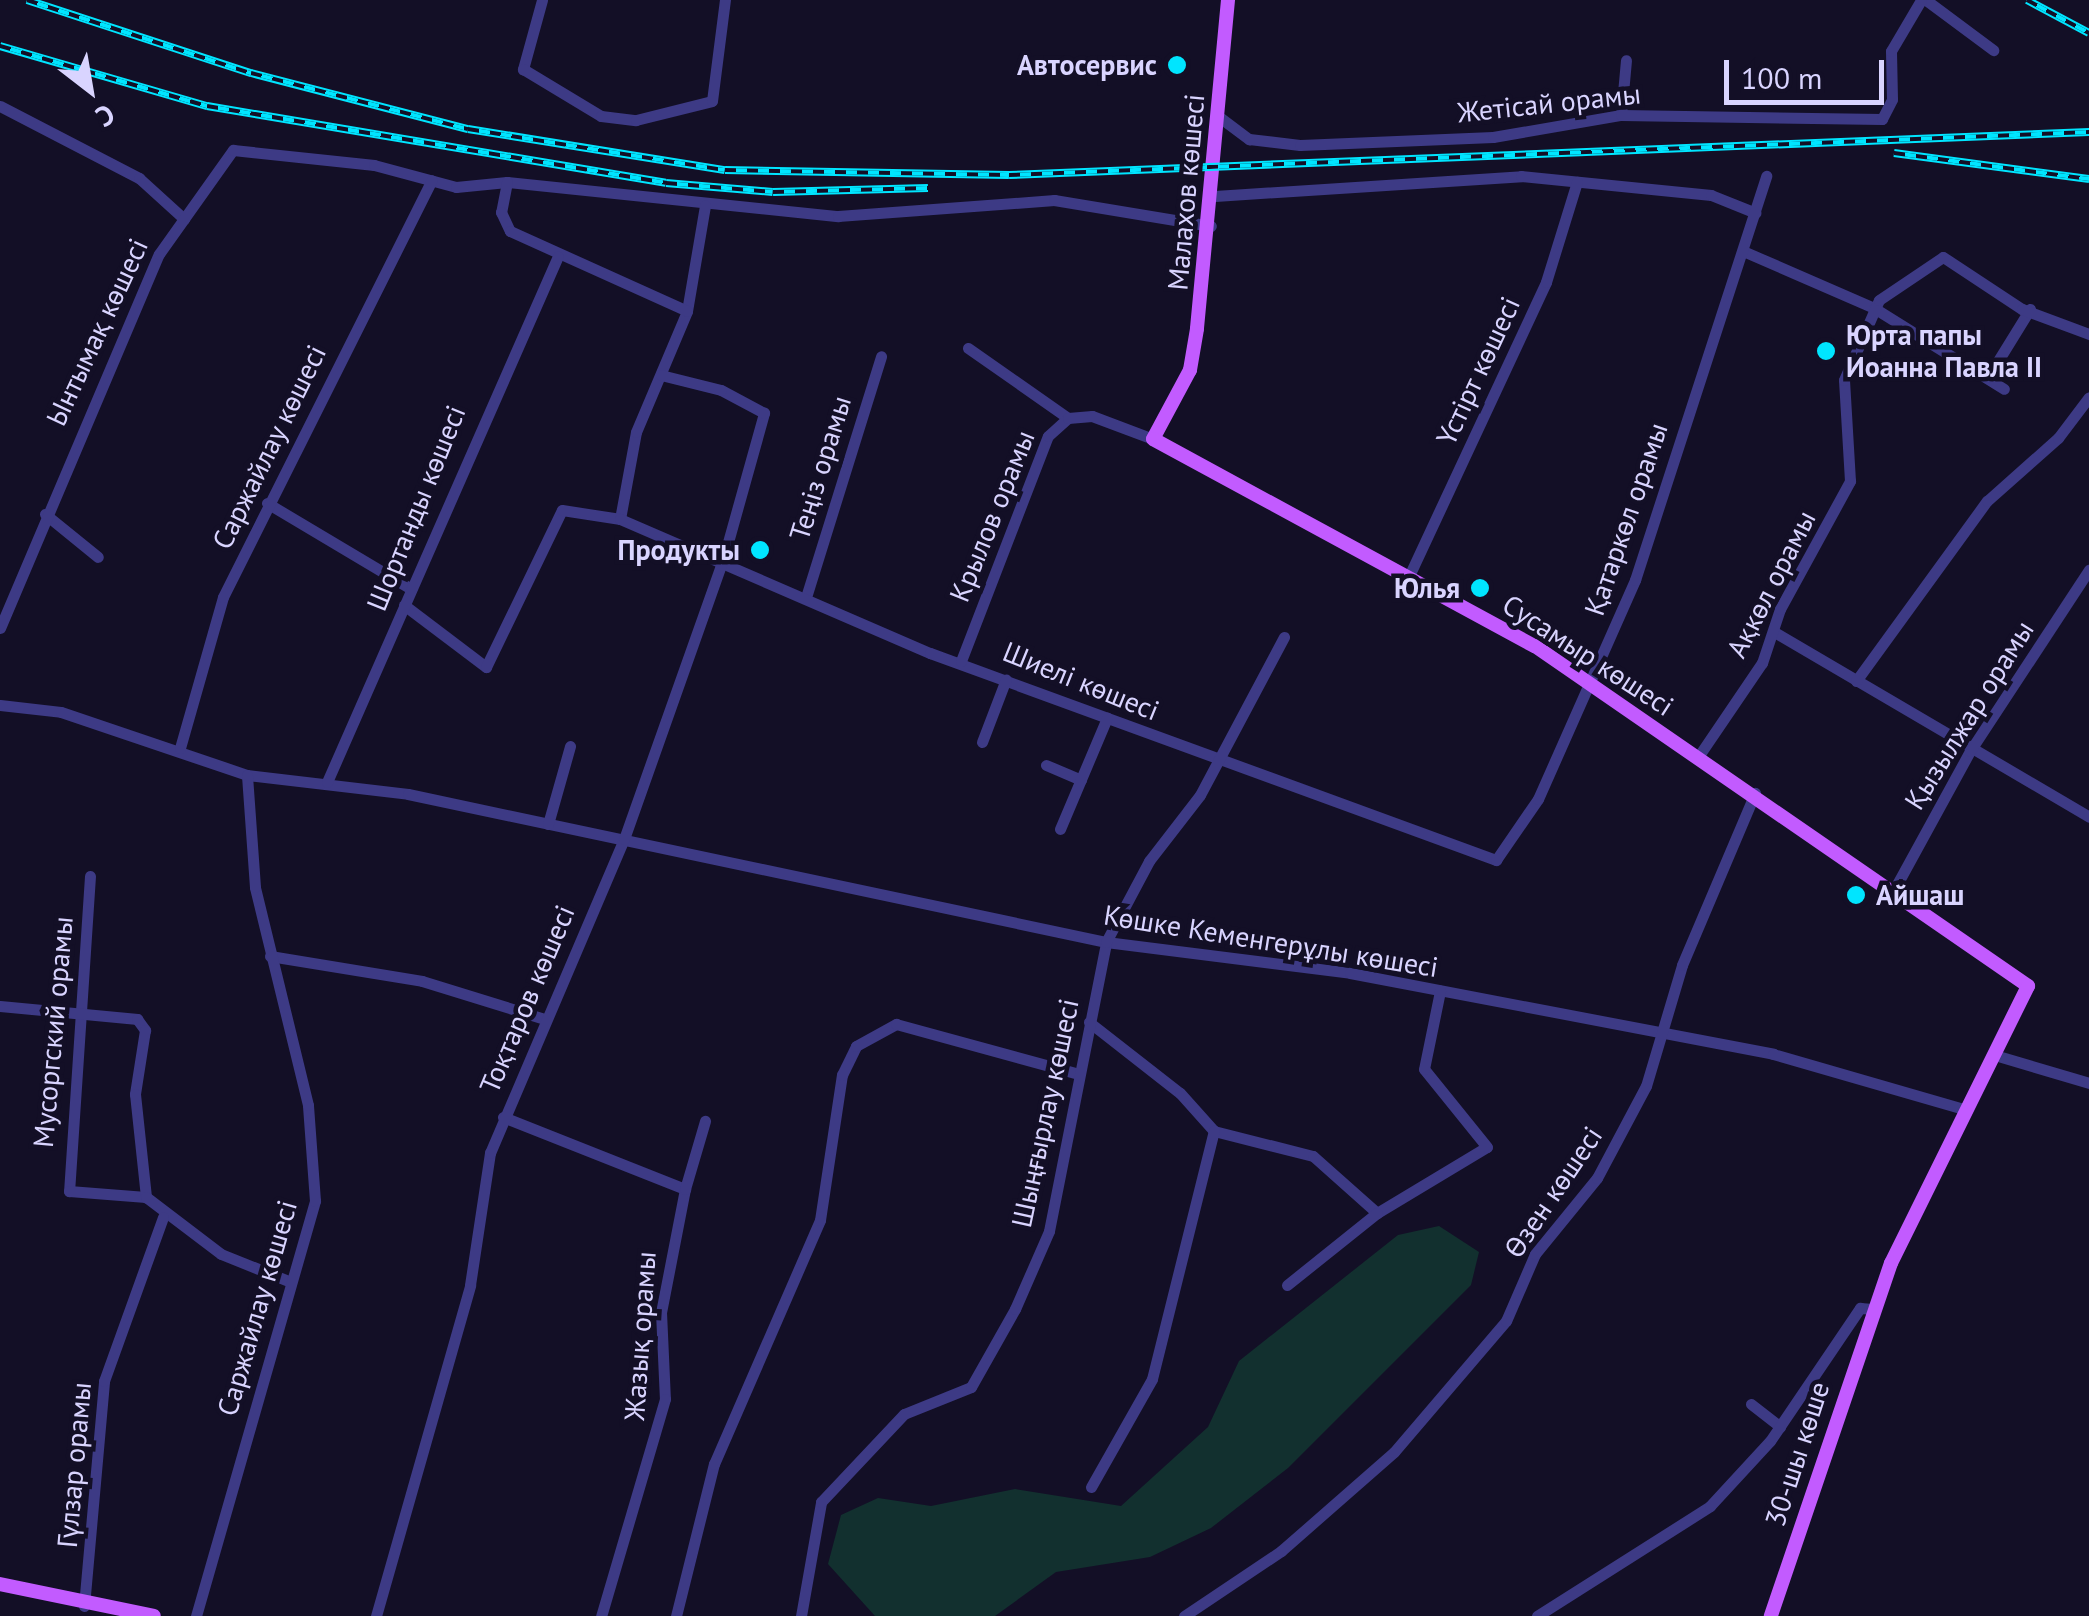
<!DOCTYPE html>
<html>
<head>
<meta charset="utf-8">
<style>
  body { margin:0 }
  #map { position:relative; width:2089px; height:1616px; overflow:hidden; background:#130f26; font-family:"PT Sans",sans-serif }
  div>[style] { position:absolute }
  .green>* { inset:0; background:#12302f }
  .minor>* { height:11px; margin:-5.5px; padding:0 5.5px; transform-origin:5.5px; border-radius:5.5px; background:#3d3a85 }
  .major>* { height:14px; margin:-7px; padding:0 7px; transform-origin:7px; border-radius:7px; background:#c25bff }
  .rail>* { height:8px; margin-top:-4px; transform-origin:0; background:repeating-linear-gradient(90deg,#130f26 0 11px,#00e5ff 0 22px); box-sizing:border-box; border-block:2px solid #00e5ff }
  .dots>* { width:28px; height:28px; translate:-50% -50%; box-sizing:border-box; border:5px solid #130f26; border-radius:50% }
  span { translate:-50% -50%; white-space:nowrap; text-align:center; line-height:1.15; -webkit-text-stroke:9px #130f26; paint-order:stroke }
  .poi-label { font-size:28px; color:#d9d4ff; font-weight:700 }
  .right { translate:-100% -50%; text-align:right }
  .left { translate:0 -50%; text-align:left }
  .street-label { font-size:28px; color:#d9d4ff }
  .north { position:absolute; left:40px; top:40px; width:100px; height:100px; -webkit-text-stroke:8px #130f26; paint-order:stroke; rotate:149deg; font-size:28px; font-weight:700; line-height:40px; text-align:center; color:#d9d4ff }
  .north::after { content:''; display:block; margin:auto; width:35px; height:45px; background:#d9d4ff; clip-path:polygon(50% 0,100% 100%,50% 72%,0 100%) }
  .scale { position:absolute; left:1724px; top:60px; width:160px; height:45px; box-sizing:border-box; border:5px solid #d9d4ff; border-top:0; padding-left:12px; font-size:30px; line-height:35px; white-space:nowrap; color:#d9d4ff; -webkit-text-stroke:8px #130f26; paint-order:stroke }
</style>
</head>
<body>
<div id="map">
  <div class="green">
    <i style="clip-path:polygon(1439px 1226px,1479px 1252px,1471px 1285px,1288px 1468px,1211px 1528px,1150px 1557px,1056px 1572px,995px 1616px,875px 1616px,828px 1564px,841px 1515px,878px 1498px,931px 1506px,1015px 1489px,1121px 1506px,1208px 1427px,1239px 1361px,1398px 1235px)"></i>
  </div>
  <div class="minor">
    <i style="left:542px;top:0;width:72px;rotate:105.4deg"></i>
    <i style="left:523px;top:69px;width:91px;rotate:31.1deg"></i>
    <i style="left:601px;top:116px;width:35px;rotate:7deg"></i>
    <i style="left:636px;top:120px;width:78px;rotate:-14deg"></i>
    <i style="left:712px;top:101px;width:102px;rotate:-82.7deg"></i>
    <i style="left:1926px;top:0;width:84px;rotate:36.7deg"></i>
    <i style="left:0;top:106px;width:157px;rotate:27.4deg"></i>
    <i style="left:139px;top:178px;width:61px;rotate:42.3deg"></i>
    <i style="left:1621px;top:115px;width:55px;rotate:-84.8deg"></i>
    <i style="left:1218px;top:116px;width:39px;rotate:37deg"></i>
    <i style="left:1249px;top:139px;width:51px;rotate:6.7deg"></i>
    <i style="left:1300px;top:145px;width:193px;rotate:-2.4deg"></i>
    <i style="left:1493px;top:137px;width:130px;rotate:-9.8deg"></i>
    <i style="left:1621px;top:115px;width:261px;rotate:0.9deg"></i>
    <i style="left:1882px;top:119px;width:22px;rotate:-63deg"></i>
    <i style="left:1892px;top:99px;width:48px;rotate:-91.2deg"></i>
    <i style="left:1891px;top:51px;width:59px;rotate:-59.5deg"></i>
    <i style="left:507px;top:182px;width:333px;rotate:5.9deg"></i>
    <i style="left:838px;top:216px;width:217px;rotate:-4.2deg"></i>
    <i style="left:1054px;top:200px;width:159px;rotate:9.4deg"></i>
    <i style="left:1215px;top:196px;width:307px;rotate:-3.7deg"></i>
    <i style="left:1521px;top:176px;width:191px;rotate:5.7deg"></i>
    <i style="left:1711px;top:195px;width:48px;rotate:21.8deg"></i>
    <i style="left:1743px;top:251px;width:143px;rotate:23.5deg"></i>
    <i style="left:1874px;top:308px;width:153px;rotate:31.9deg"></i>
    <i style="left:968px;top:348px;width:122px;rotate:35deg"></i>
    <i style="left:1988px;top:377px;width:80px;rotate:-58.3deg"></i>
    <i style="left:267px;top:503px;width:168px;rotate:30.8deg"></i>
    <i style="left:45px;top:514px;width:68px;rotate:39.1deg"></i>
    <i style="left:620px;top:519px;width:88px;rotate:-79.6deg"></i>
    <i style="left:636px;top:432px;width:131px;rotate:-67.1deg"></i>
    <i style="left:687px;top:311px;width:107px;rotate:-80.3deg"></i>
    <i style="left:1409px;top:576px;width:324px;rotate:-65deg"></i>
    <i style="left:1546px;top:282px;width:105px;rotate:-72.8deg"></i>
    <i style="left:807px;top:594px;width:249px;rotate:-72.7deg"></i>
    <i style="left:404px;top:605px;width:103px;rotate:37.1deg"></i>
    <i style="left:486px;top:667px;width:174px;rotate:-64.2deg"></i>
    <i style="left:562px;top:510px;width:59px;rotate:8.8deg"></i>
    <i style="left:620px;top:519px;width:338px;rotate:23.4deg"></i>
    <i style="left:930px;top:653px;width:603px;rotate:20.09deg"></i>
    <i style="left:1496px;top:860px;width:74px;rotate:-55.5deg"></i>
    <i style="left:1538px;top:799px;width:240px;rotate:-66.1deg"></i>
    <i style="left:1635px;top:580px;width:425px;rotate:-72deg"></i>
    <i style="left:0;top:628px;width:406px;rotate:-67deg"></i>
    <i style="left:159px;top:254px;width:128px;rotate:-54.6deg"></i>
    <i style="left:233px;top:150px;width:142px;rotate:6.1deg"></i>
    <i style="left:374px;top:165px;width:85px;rotate:15deg"></i>
    <i style="left:456px;top:187px;width:51px;rotate:-5.6deg"></i>
    <i style="left:507px;top:182px;width:31px;rotate:101deg"></i>
    <i style="left:501px;top:212px;width:21px;rotate:65deg"></i>
    <i style="left:510px;top:231px;width:194px;rotate:24.3deg"></i>
    <i style="left:1776px;top:633px;width:363px;rotate:30.4deg"></i>
    <i style="left:961px;top:661px;width:241px;rotate:-68.9deg"></i>
    <i style="left:1048px;top:436px;width:27px;rotate:-42deg"></i>
    <i style="left:1068px;top:418px;width:24px;rotate:-5deg"></i>
    <i style="left:1092px;top:416px;width:65px;rotate:20.7deg"></i>
    <i style="left:1856px;top:681px;width:223px;rotate:-54deg"></i>
    <i style="left:1987px;top:501px;width:95px;rotate:-41.6deg"></i>
    <i style="left:2058px;top:438px;width:51px;rotate:-52.9deg"></i>
    <i style="left:0;top:705px;width:61px;rotate:6.5deg"></i>
    <i style="left:61px;top:712px;width:196px;rotate:18.7deg"></i>
    <i style="left:247px;top:775px;width:162px;rotate:6.7deg"></i>
    <i style="left:408px;top:794px;width:714px;rotate:11.97deg"></i>
    <i style="left:1106px;top:942px;width:246px;rotate:7.2deg"></i>
    <i style="left:1350px;top:973px;width:431px;rotate:10.8deg"></i>
    <i style="left:1773px;top:1054px;width:202px;rotate:16.1deg"></i>
    <i style="left:982px;top:742px;width:67px;rotate:-69.1deg"></i>
    <i style="left:180px;top:748px;width:157px;rotate:-74.1deg"></i>
    <i style="left:223px;top:597px;width:466px;rotate:-63.4deg"></i>
    <i style="left:1698px;top:757px;width:114px;rotate:-55.8deg"></i>
    <i style="left:1762px;top:663px;width:57px;rotate:-71.6deg"></i>
    <i style="left:1780px;top:609px;width:146px;rotate:-61.3deg"></i>
    <i style="left:1850px;top:481px;width:101px;rotate:-93.4deg"></i>
    <i style="left:1844px;top:380px;width:87px;rotate:-66.4deg"></i>
    <i style="left:1879px;top:300px;width:77px;rotate:-33.9deg"></i>
    <i style="left:1943px;top:257px;width:95px;rotate:33.4deg"></i>
    <i style="left:2022px;top:309px;width:72px;rotate:20.5deg"></i>
    <i style="left:1046px;top:765px;width:38px;rotate:23deg"></i>
    <i style="left:327px;top:782px;width:574px;rotate:-66.29deg"></i>
    <i style="left:548px;top:824px;width:81px;rotate:-74.2deg"></i>
    <i style="left:1060px;top:829px;width:121px;rotate:-67.1deg"></i>
    <i style="left:90px;top:876px;width:316px;rotate:93.8deg"></i>
    <i style="left:69px;top:1191px;width:77px;rotate:4.5deg"></i>
    <i style="left:1895px;top:888px;width:156px;rotate:-61.3deg"></i>
    <i style="left:1970px;top:751px;width:217px;rotate:-56.7deg"></i>
    <i style="left:270px;top:956px;width:154px;rotate:9.3deg"></i>
    <i style="left:422px;top:981px;width:129px;rotate:17.2deg"></i>
    <i style="left:0;top:1006px;width:138px;rotate:5.4deg"></i>
    <i style="left:137px;top:1019px;width:14px;rotate:54deg"></i>
    <i style="left:145px;top:1030px;width:65px;rotate:98.9deg"></i>
    <i style="left:135px;top:1094px;width:104px;rotate:83.9deg"></i>
    <i style="left:1089px;top:1022px;width:115px;rotate:38deg"></i>
    <i style="left:1180px;top:1093px;width:51px;rotate:48.2deg"></i>
    <i style="left:1214px;top:1131px;width:102px;rotate:14.2deg"></i>
    <i style="left:1313px;top:1156px;width:86px;rotate:41.7deg"></i>
    <i style="left:1377px;top:1213px;width:128px;rotate:-31deg"></i>
    <i style="left:1487px;top:1147px;width:100px;rotate:-128.9deg"></i>
    <i style="left:1424px;top:1069px;width:80px;rotate:-78.4deg"></i>
    <i style="left:1998px;top:1056px;width:95px;rotate:16.5deg"></i>
    <i style="left:503px;top:1117px;width:196px;rotate:21.6deg"></i>
    <i style="left:685px;top:1189px;width:125px;rotate:101deg"></i>
    <i style="left:661px;top:1312px;width:87px;rotate:87.4deg"></i>
    <i style="left:665px;top:1399px;width:226px;rotate:106.4deg"></i>
    <i style="left:685px;top:1189px;width:71px;rotate:-73.6deg"></i>
    <i style="left:146px;top:1197px;width:94px;rotate:37.2deg"></i>
    <i style="left:221px;top:1254px;width:75px;rotate:21.8deg"></i>
    <i style="left:1287px;top:1285px;width:115px;rotate:-38.7deg"></i>
    <i style="left:1751px;top:1404px;width:37px;rotate:38deg"></i>
    <i style="left:1091px;top:1487px;width:124px;rotate:-60.5deg"></i>
    <i style="left:1152px;top:1379px;width:256px;rotate:-76deg"></i>
    <i style="left:84px;top:1606px;width:226px;rotate:-84.9deg"></i>
    <i style="left:104px;top:1381px;width:174px;rotate:-70.2deg"></i>
    <i style="left:196px;top:1616px;width:432px;rotate:-74deg"></i>
    <i style="left:315px;top:1201px;width:96px;rotate:-94.2deg"></i>
    <i style="left:308px;top:1105px;width:224px;rotate:-103.7deg"></i>
    <i style="left:255px;top:887px;width:112px;rotate:-94.1deg"></i>
    <i style="left:376px;top:1616px;width:344px;rotate:-74.1deg"></i>
    <i style="left:470px;top:1285px;width:134px;rotate:-81.4deg"></i>
    <i style="left:490px;top:1153px;width:341px;rotate:-66.9deg"></i>
    <i style="left:624px;top:839px;width:296px;rotate:-70.5deg"></i>
    <i style="left:723px;top:560px;width:153px;rotate:-74.4deg"></i>
    <i style="left:764px;top:413px;width:49px;rotate:-151.9deg"></i>
    <i style="left:721px;top:390px;width:62px;rotate:-166deg"></i>
    <i style="left:676px;top:1616px;width:157px;rotate:-76deg"></i>
    <i style="left:714px;top:1464px;width:266px;rotate:-66.5deg"></i>
    <i style="left:820px;top:1220px;width:147px;rotate:-81.4deg"></i>
    <i style="left:842px;top:1075px;width:32px;rotate:-64deg"></i>
    <i style="left:856px;top:1046px;width:46px;rotate:-28.8deg"></i>
    <i style="left:896px;top:1024px;width:190px;rotate:15.3deg"></i>
    <i style="left:801px;top:1616px;width:116px;rotate:-80deg"></i>
    <i style="left:821px;top:1502px;width:121px;rotate:-46.7deg"></i>
    <i style="left:904px;top:1414px;width:72px;rotate:-21.9deg"></i>
    <i style="left:971px;top:1387px;width:90px;rotate:-60.6deg"></i>
    <i style="left:1015px;top:1309px;width:85px;rotate:-66.4deg"></i>
    <i style="left:1049px;top:1231px;width:295px;rotate:-78.8deg"></i>
    <i style="left:1106px;top:942px;width:92px;rotate:-62deg"></i>
    <i style="left:1149px;top:861px;width:83px;rotate:-52.3deg"></i>
    <i style="left:1200px;top:795px;width:179px;rotate:-62deg"></i>
    <i style="left:1184px;top:1616px;width:117px;rotate:-33.8deg"></i>
    <i style="left:1281px;top:1551px;width:150px;rotate:-41.2deg"></i>
    <i style="left:1394px;top:1452px;width:172px;rotate:-49.5deg"></i>
    <i style="left:1506px;top:1321px;width:73px;rotate:-66.6deg"></i>
    <i style="left:1535px;top:1254px;width:98px;rotate:-50.8deg"></i>
    <i style="left:1597px;top:1178px;width:104px;rotate:-62deg"></i>
    <i style="left:1646px;top:1086px;width:126px;rotate:-73.4deg"></i>
    <i style="left:1682px;top:965px;width:187px;rotate:-67deg"></i>
    <i style="left:1537px;top:1616px;width:205px;rotate:-32.4deg"></i>
    <i style="left:1710px;top:1506px;width:88px;rotate:-47.3deg"></i>
    <i style="left:1770px;top:1441px;width:161px;rotate:-55.9deg"></i>
    <i style="left:1860px;top:1308px;width:13px;rotate:4deg"></i>
  </div>
  <div class="major">
    <i style="left:1228px;top:0;width:330px;rotate:95.4deg"></i>
    <i style="left:1197px;top:329px;width:42px;rotate:99.7deg"></i>
    <i style="left:1190px;top:370px;width:78px;rotate:118.2deg"></i>
    <i style="left:1153px;top:439px;width:434px;rotate:28.5deg"></i>
    <i style="left:1535px;top:646px;width:599px;rotate:34.59deg"></i>
    <i style="left:2028px;top:986px;width:309px;rotate:116.3deg"></i>
    <i style="left:1891px;top:1263px;width:373px;rotate:108.8deg"></i>
    <i style="left:0;top:1584px;width:157px;rotate:11.7deg"></i>
  </div>
  <div class="rail">
    <i style="left:27px;top:0;width:236px;rotate:18.1deg"></i>
    <i style="left:251px;top:73px;width:224px;rotate:14.5deg"></i>
    <i style="left:468px;top:129px;width:260px;rotate:9.1deg"></i>
    <i style="left:725px;top:170px;width:284px;rotate:1deg"></i>
    <i style="left:1009px;top:175px;width:1081px;rotate:-2.28deg"></i>
    <i style="left:2027px;top:0;width:70px;rotate:28deg"></i>
    <i style="left:0;top:46px;width:216px;rotate:16.2deg"></i>
    <i style="left:207px;top:106px;width:465px;rotate:9.5deg"></i>
    <i style="left:666px;top:183px;width:107px;rotate:4.8deg"></i>
    <i style="left:773px;top:192px;width:155px;rotate:-1.5deg"></i>
    <i style="left:1894px;top:153px;width:197px;rotate:7.6deg"></i>
  </div>
  <div class="dots">
    <i style="left:1177px;top:65px;background:#00e5ff"></i>
    <i style="left:1826px;top:351px;background:#00e5ff"></i>
    <i style="left:760px;top:550px;background:#00e5ff"></i>
    <i style="left:1480px;top:588px;background:#00e5ff"></i>
    <i style="left:1856px;top:895px;background:#00e5ff"></i>
  </div>
  <div class="poi-label">
    <span class="right" style="left:1157px;top:65px">Автосервис</span>
    <span class="left" style="left:1846px;top:351px">Юрта папы<br>Иоанна Павла II</span>
    <span class="right" style="left:740px;top:550px">Продукты</span>
    <span class="right" style="left:1460px;top:588px">Юлья</span>
    <span class="left" style="left:1876px;top:895px">Айшаш</span>
  </div>
  <div class="street-label">
    <span style="left:1549px;top:103px;rotate:-6deg">Жетісай орамы</span>
    <span style="left:1186px;top:192px;rotate:-85deg">Малахов көшесі</span>
    <span style="left:97px;top:332px;rotate:-65deg">Ынтымақ көшесі</span>
    <span style="left:1478px;top:371px;rotate:-65deg">Үстірт көшесі</span>
    <span style="left:269px;top:447px;rotate:-64deg">Саржайлау көшесі</span>
    <span style="left:820px;top:468px;rotate:-73deg">Теңіз орамы</span>
    <span style="left:416px;top:508px;rotate:-68deg">Шортанды көшесі</span>
    <span style="left:992px;top:516px;rotate:-68deg">Крылов орамы</span>
    <span style="left:1626px;top:519px;rotate:-71deg">Қатаркөл орамы</span>
    <span style="left:1771px;top:584px;rotate:-63deg">Ақкөл орамы</span>
    <span style="left:1588px;top:655px;rotate:33deg">Сусамыр көшесі</span>
    <span style="left:1081px;top:681px;rotate:22deg">Шиелі көшесі</span>
    <span style="left:1969px;top:715px;rotate:-58deg">Қызылжар орамы</span>
    <span style="left:1271px;top:941px;rotate:9deg">Көшке Кеменгерұлы көшесі</span>
    <span style="left:527px;top:999px;rotate:-67deg">Тоқтаров көшесі</span>
    <span style="left:53px;top:1032px;rotate:-85deg">Мусоргский орамы</span>
    <span style="left:1045px;top:1113px;rotate:-78deg">Шыңғырлау көшесі</span>
    <span style="left:1553px;top:1192px;rotate:-56deg">Өзен көшесі</span>
    <span style="left:257px;top:1308px;rotate:-74deg">Саржайлау көшесі</span>
    <span style="left:640px;top:1336px;rotate:-86deg">Жазық орамы</span>
    <span style="left:1797px;top:1454px;rotate:-72deg">30-шы көше</span>
    <span style="left:74px;top:1465px;rotate:-85deg">Гүлзар орамы</span>
  </div>
  <div class="north">С</div>
  <div class="scale">100 m</div>
</div>
</body>
</html>
